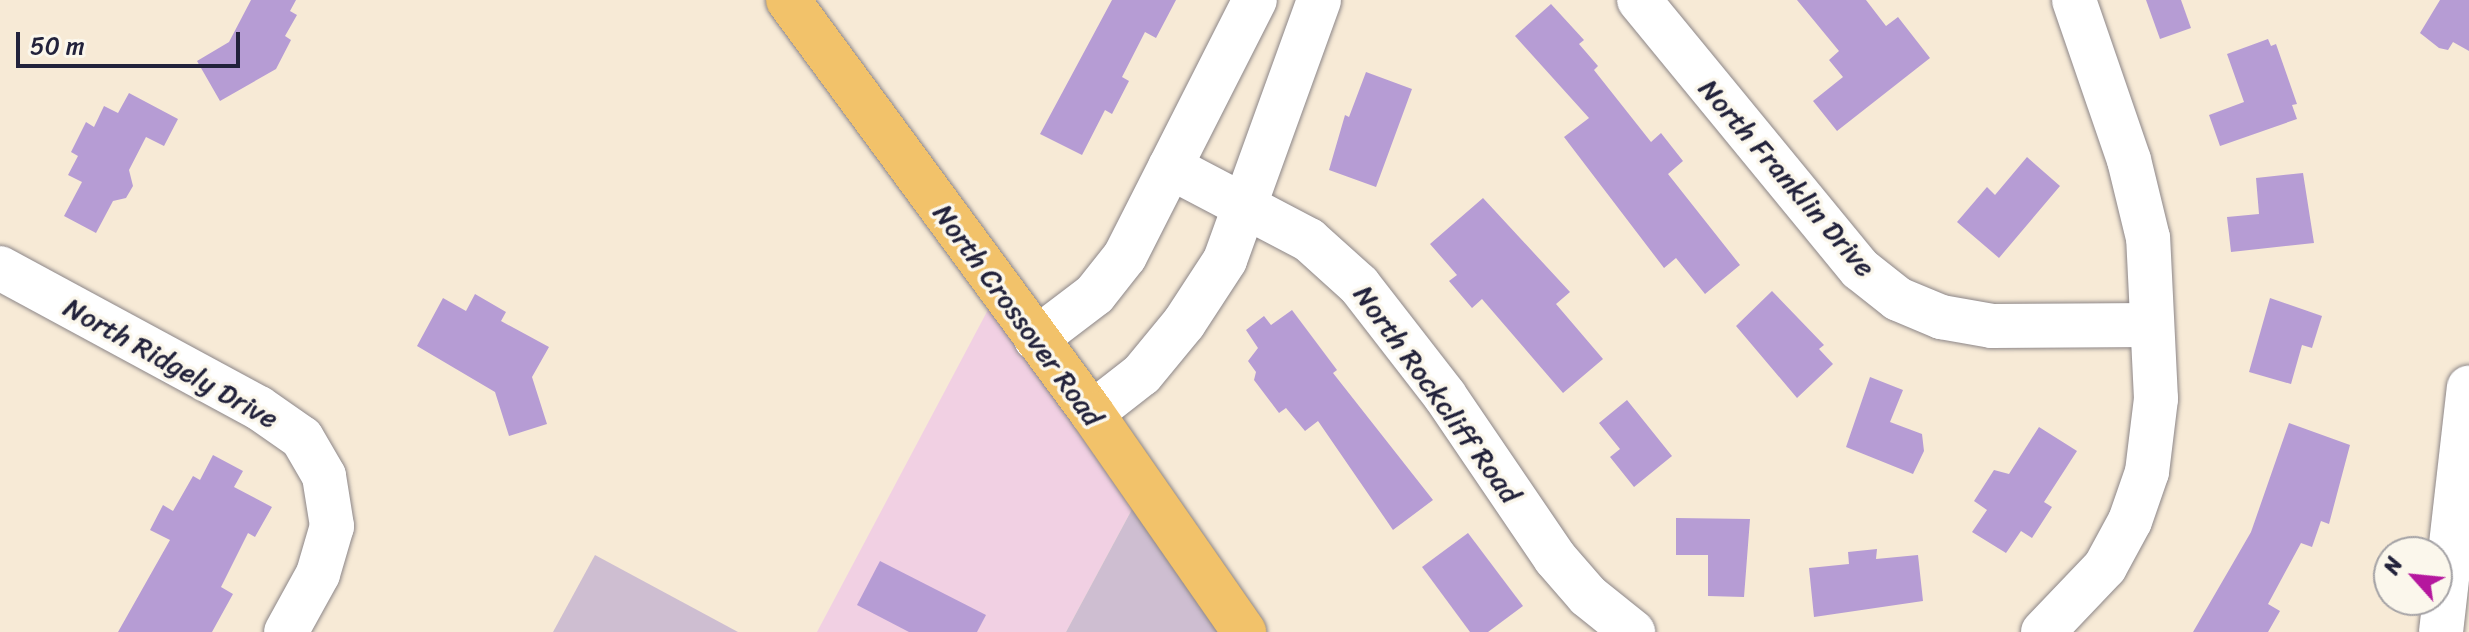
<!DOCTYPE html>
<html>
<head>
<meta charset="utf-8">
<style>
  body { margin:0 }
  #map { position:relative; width:2469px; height:632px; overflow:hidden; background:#f7ead6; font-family:Sriracha,sans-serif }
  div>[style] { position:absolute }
  .built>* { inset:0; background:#f1d0e3 }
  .industrial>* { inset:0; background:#cebed1 }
  .building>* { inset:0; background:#b69cd4 }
  .roads { filter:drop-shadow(0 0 2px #8c8688) drop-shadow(0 0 2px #8c8688) }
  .minor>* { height:44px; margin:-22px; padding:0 22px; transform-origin:22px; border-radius:22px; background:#fff }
  .major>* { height:44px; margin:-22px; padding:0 22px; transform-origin:22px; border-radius:22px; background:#f2c26a }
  span { translate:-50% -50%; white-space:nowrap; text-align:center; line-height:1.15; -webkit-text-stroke:7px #fbf7ec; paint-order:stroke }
  .street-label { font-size:28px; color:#22223b }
  .north { position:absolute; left:2373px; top:536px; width:80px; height:80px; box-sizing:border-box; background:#fbf7ec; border:2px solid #a4a2a5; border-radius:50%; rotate:297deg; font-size:22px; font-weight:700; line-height:32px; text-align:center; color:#22223b }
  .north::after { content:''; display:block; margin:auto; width:28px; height:36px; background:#b5179e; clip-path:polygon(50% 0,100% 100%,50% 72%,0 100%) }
  .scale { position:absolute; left:16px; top:32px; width:224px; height:36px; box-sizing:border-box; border:4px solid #22223b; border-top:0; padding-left:10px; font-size:24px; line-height:28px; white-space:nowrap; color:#22223b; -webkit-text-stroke:6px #fbf7ec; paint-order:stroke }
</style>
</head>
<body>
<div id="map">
  <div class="built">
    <i style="clip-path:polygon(999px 289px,1144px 487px,1066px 632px,817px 632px)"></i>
  </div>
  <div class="industrial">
    <i style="clip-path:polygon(1144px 487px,1244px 632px,1066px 632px)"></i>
    <i style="clip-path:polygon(595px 555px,738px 632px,553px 632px)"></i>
  </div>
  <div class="building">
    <i style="clip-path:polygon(251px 0,296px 0,290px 11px,297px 15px,285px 36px,291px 40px,276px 69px,220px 101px,197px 61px,229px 42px)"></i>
    <i style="clip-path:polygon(1112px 0,1176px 0,1156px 38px,1145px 32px,1122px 77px,1129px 81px,1112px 114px,1105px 110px,1082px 155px,1040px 134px)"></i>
    <i style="clip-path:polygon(1797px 0,1866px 0,1886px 26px,1898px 17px,1930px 58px,1837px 131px,1813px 101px,1843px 77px,1829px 60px,1839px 51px)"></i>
    <i style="clip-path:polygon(2146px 0,2181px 0,2191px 28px,2160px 39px)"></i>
    <i style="clip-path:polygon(2440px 0,2469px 0,2469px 51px,2453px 42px,2448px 50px,2439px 48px,2420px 33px)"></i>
    <i style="clip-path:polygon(1551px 4px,1584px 40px,1579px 44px,1598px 66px,1594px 70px,1651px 142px,1661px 133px,1683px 161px,1668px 174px,1740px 265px,1705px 294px,1676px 258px,1664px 268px,1564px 137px,1589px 118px,1515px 36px)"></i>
    <i style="clip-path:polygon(2268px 39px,2271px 46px,2276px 44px,2297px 104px,2292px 105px,2297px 119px,2220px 146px,2209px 115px,2244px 102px,2227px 54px)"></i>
    <i style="clip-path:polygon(1366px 72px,1412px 89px,1376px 187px,1329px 170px,1345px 115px,1349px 117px)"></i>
    <i style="clip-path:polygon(129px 93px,178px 119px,164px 146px,146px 137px,129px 170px,133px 186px,126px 198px,113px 201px,96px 233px,64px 216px,82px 182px,68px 175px,78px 156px,71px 152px,86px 122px,94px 127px,104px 106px,118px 113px)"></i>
    <i style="clip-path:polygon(2027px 157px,2060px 186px,1999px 258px,1957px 222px,1987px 187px,1995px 195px)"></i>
    <i style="clip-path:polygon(2303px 173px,2314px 243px,2231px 252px,2227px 217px,2259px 214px,2256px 178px)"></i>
    <i style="clip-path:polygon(1483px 198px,1570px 292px,1556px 304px,1603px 359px,1563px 393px,1482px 299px,1472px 308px,1449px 281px,1457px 275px,1430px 244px)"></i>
    <i style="clip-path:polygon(1772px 291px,1824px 345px,1819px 349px,1833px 364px,1797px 398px,1736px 326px)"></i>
    <i style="clip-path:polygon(475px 294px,506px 312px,501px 321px,549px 347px,532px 377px,547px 424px,509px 436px,495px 392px,417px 346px,443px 298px,466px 311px)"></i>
    <i style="clip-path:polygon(2270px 298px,2322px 316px,2312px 348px,2302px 345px,2291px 384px,2249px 372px)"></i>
    <i style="clip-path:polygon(1292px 310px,1337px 370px,1333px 373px,1433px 500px,1393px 530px,1318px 421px,1305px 431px,1286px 408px,1279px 413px,1254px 380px,1256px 372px,1248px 361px,1258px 348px,1246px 330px,1264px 316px,1271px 325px)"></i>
    <i style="clip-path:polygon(1870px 377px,1903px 390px,1890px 422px,1922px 434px,1924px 451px,1913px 474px,1846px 447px)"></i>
    <i style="clip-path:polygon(1627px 400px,1672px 456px,1634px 487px,1610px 457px,1620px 449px,1599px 423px)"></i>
    <i style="clip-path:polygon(2289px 423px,2350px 445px,2329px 524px,2321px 521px,2312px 547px,2301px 543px,2268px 604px,2280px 611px,2268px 632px,2193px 632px,2251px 532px)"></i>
    <i style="clip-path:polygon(2039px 427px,2077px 451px,2044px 502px,2052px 507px,2032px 538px,2021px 531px,2006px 553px,1972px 532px,1987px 510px,1974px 501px,1994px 470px,2009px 474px)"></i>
    <i style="clip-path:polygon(213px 455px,243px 471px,234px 487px,272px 507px,255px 537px,248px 533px,221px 587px,233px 594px,212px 632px,118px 632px,170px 540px,150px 530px,163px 505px,173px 511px,193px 476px,200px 480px)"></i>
    <i style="clip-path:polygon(1676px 518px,1750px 519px,1744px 597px,1708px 596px,1708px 555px,1676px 555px)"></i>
    <i style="clip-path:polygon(1468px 533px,1523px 606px,1488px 632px,1470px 632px,1422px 567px)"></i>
    <i style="clip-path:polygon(1877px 549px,1876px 559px,1918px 555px,1923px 601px,1814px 617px,1809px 568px,1849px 564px,1848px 552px)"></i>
    <i style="clip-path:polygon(880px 561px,986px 615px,977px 632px,909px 632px,857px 605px)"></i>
  </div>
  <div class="roads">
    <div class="minor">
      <i style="left:1639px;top:0;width:348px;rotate:50.6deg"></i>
      <i style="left:1860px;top:269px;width:48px;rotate:38.3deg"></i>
      <i style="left:1898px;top:299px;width:47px;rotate:22.7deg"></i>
      <i style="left:1941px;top:317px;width:52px;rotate:10deg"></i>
      <i style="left:1992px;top:326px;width:160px;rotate:-0.4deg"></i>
      <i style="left:1170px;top:167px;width:157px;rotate:27.7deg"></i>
      <i style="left:1309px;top:240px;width:67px;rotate:42deg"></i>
      <i style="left:1359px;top:285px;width:140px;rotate:52.2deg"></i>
      <i style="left:1445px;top:396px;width:196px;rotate:55.8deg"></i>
      <i style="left:1555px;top:558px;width:50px;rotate:49deg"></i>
      <i style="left:1588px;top:596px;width:58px;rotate:38.7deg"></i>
      <i style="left:0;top:268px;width:294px;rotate:28.4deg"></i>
      <i style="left:259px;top:408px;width:52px;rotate:34.9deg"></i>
      <i style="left:302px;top:438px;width:44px;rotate:59.9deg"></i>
      <i style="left:324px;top:476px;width:51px;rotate:80.9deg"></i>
      <i style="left:332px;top:526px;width:50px;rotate:106.3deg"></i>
      <i style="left:318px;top:574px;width:66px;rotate:118.9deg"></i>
      <i style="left:1036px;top:339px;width:74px;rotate:-37.3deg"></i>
      <i style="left:1095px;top:294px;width:48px;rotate:-51.7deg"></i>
      <i style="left:1125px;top:256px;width:287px;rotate:-63.1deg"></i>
      <i style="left:1092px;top:413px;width:63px;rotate:-38deg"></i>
      <i style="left:1142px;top:374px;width:66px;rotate:-50.5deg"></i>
      <i style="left:1184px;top:323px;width:75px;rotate:-56.9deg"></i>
      <i style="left:1225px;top:260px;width:276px;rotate:-70.1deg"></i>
      <i style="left:2043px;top:632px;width:90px;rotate:-46.4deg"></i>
      <i style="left:2105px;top:567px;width:52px;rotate:-61.5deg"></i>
      <i style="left:2130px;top:521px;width:52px;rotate:-70.9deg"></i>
      <i style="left:2147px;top:472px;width:74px;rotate:-83deg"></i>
      <i style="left:2156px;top:399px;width:161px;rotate:-92.8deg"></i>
      <i style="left:2148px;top:238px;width:80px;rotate:-103.7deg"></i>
      <i style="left:2129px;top:160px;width:169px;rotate:-109deg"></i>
      <i style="left:2441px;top:632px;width:246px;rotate:-83.5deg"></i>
    </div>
    <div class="major">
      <i style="left:788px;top:0;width:513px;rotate:53.64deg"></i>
      <i style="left:1092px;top:413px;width:267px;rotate:55.2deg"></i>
    </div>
  </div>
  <div class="street-label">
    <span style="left:1787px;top:178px;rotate:49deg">North Franklin Drive</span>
    <span style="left:1018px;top:315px;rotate:54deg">North Crossover Road</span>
    <span style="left:171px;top:363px;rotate:29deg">North Ridgely Drive</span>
    <span style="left:1437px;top:394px;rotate:54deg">North Rockcliff Road</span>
  </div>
  <div class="north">N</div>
  <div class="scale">50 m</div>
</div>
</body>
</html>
